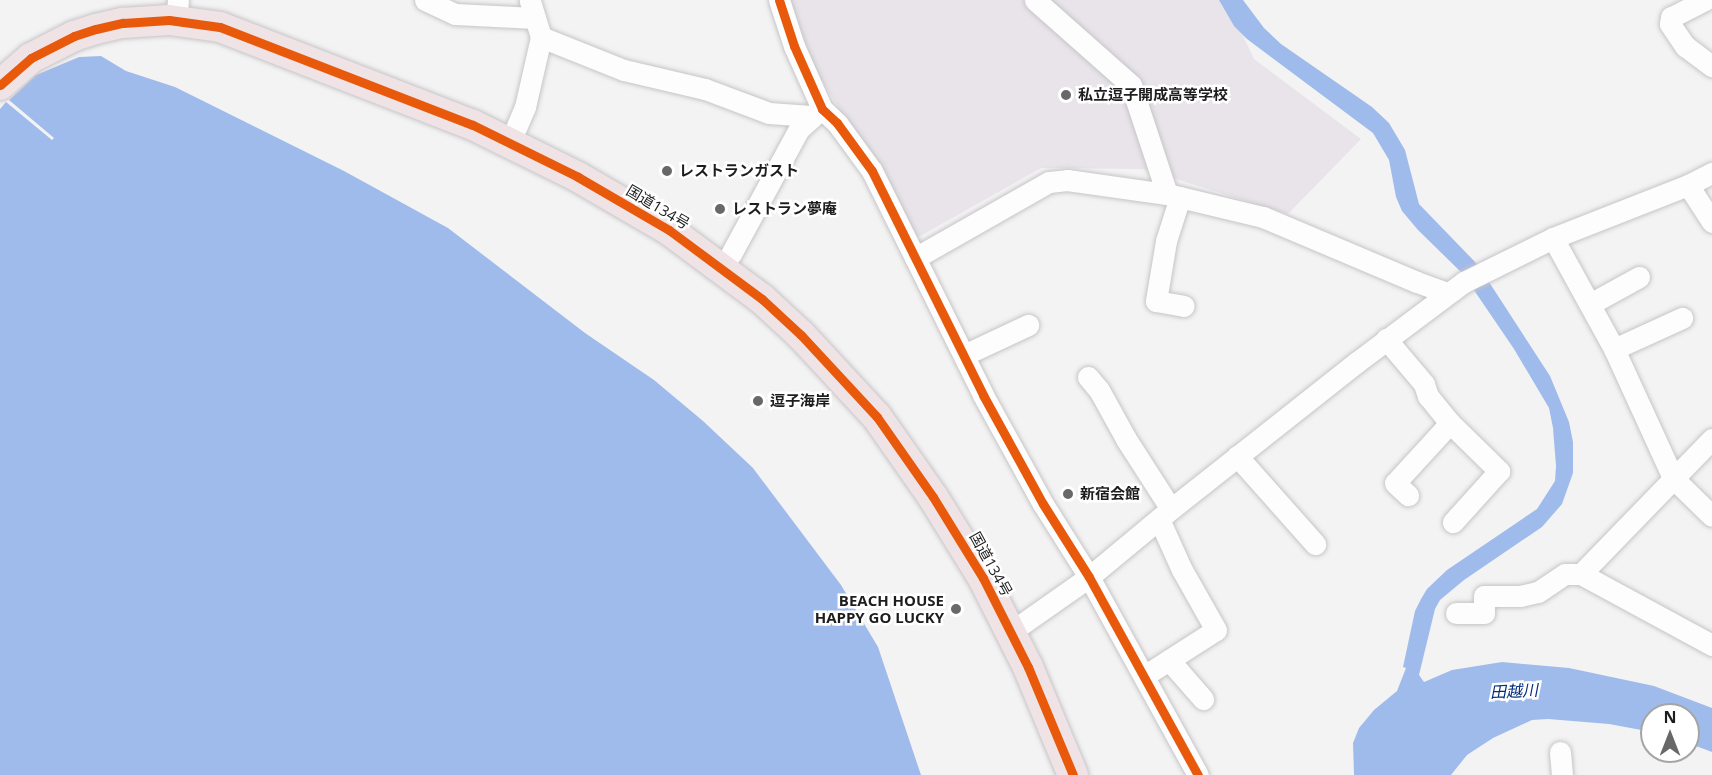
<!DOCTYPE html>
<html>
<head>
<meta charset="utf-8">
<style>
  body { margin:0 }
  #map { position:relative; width:1712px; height:775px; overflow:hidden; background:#f4f3f4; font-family:"Open Sans","Noto Sans JP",sans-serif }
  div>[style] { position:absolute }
  .built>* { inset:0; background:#e8e4ea }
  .water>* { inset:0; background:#9fbbec }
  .roads { filter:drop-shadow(0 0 2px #c6c5c6) drop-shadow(0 0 2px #c6c5c6) }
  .minor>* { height:21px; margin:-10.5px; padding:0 10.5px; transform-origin:10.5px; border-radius:10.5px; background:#fdfdfd }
  .highway>* { height:30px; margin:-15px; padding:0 15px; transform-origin:15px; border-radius:15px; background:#efe3e6 }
  .cycleway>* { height:9px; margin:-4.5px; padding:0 4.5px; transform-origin:4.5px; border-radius:4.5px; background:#e8590c }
  .dots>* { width:16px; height:16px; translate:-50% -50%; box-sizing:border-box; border:3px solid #fff; border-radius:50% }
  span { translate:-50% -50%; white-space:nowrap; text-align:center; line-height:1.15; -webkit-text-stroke:5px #fff; paint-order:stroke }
  .poi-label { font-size:15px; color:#1e1d1e; font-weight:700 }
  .left { translate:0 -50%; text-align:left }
  .right { translate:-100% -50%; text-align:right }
  .street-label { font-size:15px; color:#1e1d1e }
  .water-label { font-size:16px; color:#002e7c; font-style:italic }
  .north { position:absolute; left:1640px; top:703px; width:60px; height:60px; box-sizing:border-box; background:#fff; border:2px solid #a5a5a5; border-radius:50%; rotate:0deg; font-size:16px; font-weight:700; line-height:24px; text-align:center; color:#1e1d1e }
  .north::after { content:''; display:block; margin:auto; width:21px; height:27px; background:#696869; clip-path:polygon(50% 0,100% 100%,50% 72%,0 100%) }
</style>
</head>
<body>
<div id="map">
  <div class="built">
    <i style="clip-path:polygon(784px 0,1226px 0,1254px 59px,1361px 139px,1288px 214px,1144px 169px,1041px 168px,915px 239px,815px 68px)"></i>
  </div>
  <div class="water">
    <i style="clip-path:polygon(1219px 0,1243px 0,1264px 28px,1281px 44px,1372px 107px,1389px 123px,1405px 150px,1419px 204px,1478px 265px,1550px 376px,1569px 422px,1573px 442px,1573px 473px,1562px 504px,1542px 527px,1464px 580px,1440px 600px,1435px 609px,1419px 675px,1424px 682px,1452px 670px,1502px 662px,1569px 668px,1654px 686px,1712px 708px,1712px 752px,1688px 743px,1688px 715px,1652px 715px,1652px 732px,1609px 724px,1548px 719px,1532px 720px,1493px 738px,1467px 755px,1451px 775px,1354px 775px,1353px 743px,1359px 728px,1374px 710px,1397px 691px,1406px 668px,1403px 667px,1415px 611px,1421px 599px,1427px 589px,1447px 570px,1537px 509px,1555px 481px,1556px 466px,1553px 428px,1549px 408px,1514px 349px,1463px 274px,1418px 230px,1402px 211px,1396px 197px,1389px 160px,1373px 133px,1247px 39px,1234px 26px)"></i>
    <i style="clip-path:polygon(101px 56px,126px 71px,175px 87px,344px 171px,448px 228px,585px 333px,654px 380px,703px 421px,753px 468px,841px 585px,878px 647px,921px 775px,0 775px,0 109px,6px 102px,52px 140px,54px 138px,9px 100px,36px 75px,79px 57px)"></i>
  </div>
  <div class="roads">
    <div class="minor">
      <i style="left:425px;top:0;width:33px;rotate:25deg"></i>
      <i style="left:455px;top:14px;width:80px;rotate:2.9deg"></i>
      <i style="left:779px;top:0;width:48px;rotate:71.9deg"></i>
      <i style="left:794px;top:46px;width:69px;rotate:66deg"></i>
      <i style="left:822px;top:109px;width:21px;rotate:43deg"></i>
      <i style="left:837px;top:123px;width:59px;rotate:53.9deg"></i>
      <i style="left:872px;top:171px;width:250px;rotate:63.6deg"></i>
      <i style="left:983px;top:395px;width:124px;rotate:61.2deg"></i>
      <i style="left:1043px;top:504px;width:86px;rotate:57.8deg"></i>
      <i style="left:1089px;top:577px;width:226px;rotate:61.2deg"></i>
      <i style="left:1035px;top:0;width:128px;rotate:41.5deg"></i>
      <i style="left:1131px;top:85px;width:115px;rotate:71.7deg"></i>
      <i style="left:1705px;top:0;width:38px;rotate:153deg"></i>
      <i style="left:1671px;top:17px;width:7px;rotate:98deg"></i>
      <i style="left:1670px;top:24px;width:27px;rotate:56deg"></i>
      <i style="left:1685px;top:46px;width:34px;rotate:37deg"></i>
      <i style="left:177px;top:11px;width:11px;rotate:-85deg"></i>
      <i style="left:541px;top:37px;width:89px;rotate:21.7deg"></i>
      <i style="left:624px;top:70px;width:83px;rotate:13.2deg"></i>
      <i style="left:705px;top:89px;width:68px;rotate:20.6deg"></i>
      <i style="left:769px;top:113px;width:42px;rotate:4.1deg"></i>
      <i style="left:516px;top:128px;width:23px;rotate:-67deg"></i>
      <i style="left:525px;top:107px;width:72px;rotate:-77.1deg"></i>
      <i style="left:541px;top:37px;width:39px;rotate:-107deg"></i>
      <i style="left:1688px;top:185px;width:44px;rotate:57deg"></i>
      <i style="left:1180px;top:197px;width:46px;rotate:107.7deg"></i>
      <i style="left:1166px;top:241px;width:61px;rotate:99.5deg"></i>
      <i style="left:1156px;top:301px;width:28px;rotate:10deg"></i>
      <i style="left:1553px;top:238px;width:127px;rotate:61.2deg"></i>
      <i style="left:1614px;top:349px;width:142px;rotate:65.4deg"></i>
      <i style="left:1673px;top:478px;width:54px;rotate:44.3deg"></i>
      <i style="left:731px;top:254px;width:142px;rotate:-61.5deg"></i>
      <i style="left:799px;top:129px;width:27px;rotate:-42deg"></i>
      <i style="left:915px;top:258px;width:154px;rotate:-29.6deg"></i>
      <i style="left:1049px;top:182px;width:18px;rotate:-6deg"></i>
      <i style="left:1067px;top:180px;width:101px;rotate:8deg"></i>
      <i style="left:1167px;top:194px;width:99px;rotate:13.5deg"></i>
      <i style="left:1263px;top:217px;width:167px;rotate:22.9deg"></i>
      <i style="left:1417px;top:282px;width:33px;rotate:20deg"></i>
      <i style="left:1590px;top:304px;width:56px;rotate:-28.9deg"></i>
      <i style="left:1386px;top:339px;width:59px;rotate:49.8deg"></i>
      <i style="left:1424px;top:384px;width:13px;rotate:72deg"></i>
      <i style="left:1428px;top:396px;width:35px;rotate:51deg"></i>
      <i style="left:1450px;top:423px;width:81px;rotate:132.5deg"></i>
      <i style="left:1395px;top:483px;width:18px;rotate:43deg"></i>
      <i style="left:1614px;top:349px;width:75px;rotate:-24.5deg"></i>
      <i style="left:964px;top:355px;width:71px;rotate:-25.1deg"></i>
      <i style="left:1088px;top:377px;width:17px;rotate:50deg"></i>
      <i style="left:1099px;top:390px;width:56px;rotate:61.1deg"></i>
      <i style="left:1126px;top:439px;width:83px;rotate:57.3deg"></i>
      <i style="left:1450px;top:423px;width:69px;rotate:44.4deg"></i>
      <i style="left:1499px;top:471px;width:69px;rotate:132deg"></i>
      <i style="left:1237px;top:456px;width:118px;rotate:48.4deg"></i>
      <i style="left:1581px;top:574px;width:188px;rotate:-45.9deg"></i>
      <i style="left:1456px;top:613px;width:28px"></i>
      <i style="left:1484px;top:613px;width:17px;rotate:-90deg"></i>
      <i style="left:1484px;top:596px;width:36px"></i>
      <i style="left:1520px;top:596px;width:18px;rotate:-13deg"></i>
      <i style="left:1538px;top:592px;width:32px;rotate:-34deg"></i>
      <i style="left:1565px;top:574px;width:16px"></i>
      <i style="left:1581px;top:574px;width:149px;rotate:28.5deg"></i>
      <i style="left:1022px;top:624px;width:82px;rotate:-35deg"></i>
      <i style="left:1089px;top:577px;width:107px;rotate:-39.7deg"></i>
      <i style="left:1171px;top:509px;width:237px;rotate:-38.3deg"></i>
      <i style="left:1357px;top:362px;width:134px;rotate:-36.8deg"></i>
      <i style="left:1464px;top:282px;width:99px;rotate:-26.3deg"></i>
      <i style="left:1553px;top:238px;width:145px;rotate:-21.4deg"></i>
      <i style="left:1688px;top:185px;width:27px;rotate:-27deg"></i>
      <i style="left:1169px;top:660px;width:52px;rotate:48.9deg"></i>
      <i style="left:1144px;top:676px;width:85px;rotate:-32.6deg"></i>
      <i style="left:1216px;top:630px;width:69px;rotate:-119.5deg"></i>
      <i style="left:1182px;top:570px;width:56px;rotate:-114.3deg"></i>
      <i style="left:1560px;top:752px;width:23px;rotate:85deg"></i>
    </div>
    <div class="highway">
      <i style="left:0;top:85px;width:41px;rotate:-41.1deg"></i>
      <i style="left:31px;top:58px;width:48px;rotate:-27.1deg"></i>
      <i style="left:74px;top:36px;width:23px;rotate:-18deg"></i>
      <i style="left:96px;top:29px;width:28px;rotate:-13deg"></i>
      <i style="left:123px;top:23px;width:46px;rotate:-3.7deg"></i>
      <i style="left:169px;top:20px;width:51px;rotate:7.8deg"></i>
      <i style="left:220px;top:27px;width:271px;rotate:21.2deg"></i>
      <i style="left:473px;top:125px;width:117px;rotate:26.3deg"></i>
      <i style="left:578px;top:177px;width:105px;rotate:30.2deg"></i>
      <i style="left:669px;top:230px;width:116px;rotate:36.6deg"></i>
      <i style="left:762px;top:299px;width:53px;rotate:42.7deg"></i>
      <i style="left:801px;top:335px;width:112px;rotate:47.2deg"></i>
      <i style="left:877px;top:417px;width:98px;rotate:55deg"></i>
      <i style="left:933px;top:497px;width:95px;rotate:58.3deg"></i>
      <i style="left:983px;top:578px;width:100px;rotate:63.2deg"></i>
      <i style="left:1028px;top:667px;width:117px;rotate:67.4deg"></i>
    </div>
  </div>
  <div class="cycleway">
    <i style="left:779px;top:0;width:48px;rotate:71.9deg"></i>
    <i style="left:794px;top:46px;width:69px;rotate:66deg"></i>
    <i style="left:822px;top:109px;width:21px;rotate:43deg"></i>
    <i style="left:837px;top:123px;width:59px;rotate:53.9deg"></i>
    <i style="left:872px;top:171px;width:250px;rotate:63.6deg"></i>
    <i style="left:983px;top:395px;width:124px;rotate:61.2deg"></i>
    <i style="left:1043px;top:504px;width:86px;rotate:57.8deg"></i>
    <i style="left:1089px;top:577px;width:226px;rotate:61.2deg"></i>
    <i style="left:0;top:85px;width:41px;rotate:-41.1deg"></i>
    <i style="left:31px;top:58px;width:48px;rotate:-27.1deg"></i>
    <i style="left:74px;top:36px;width:23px;rotate:-18deg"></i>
    <i style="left:96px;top:29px;width:28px;rotate:-13deg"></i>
    <i style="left:123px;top:23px;width:46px;rotate:-3.7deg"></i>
    <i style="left:169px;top:20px;width:51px;rotate:7.8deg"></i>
    <i style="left:220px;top:27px;width:271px;rotate:21.2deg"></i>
    <i style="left:473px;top:125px;width:117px;rotate:26.3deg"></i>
    <i style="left:578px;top:177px;width:105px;rotate:30.2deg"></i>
    <i style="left:669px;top:230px;width:116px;rotate:36.6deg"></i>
    <i style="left:762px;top:299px;width:53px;rotate:42.7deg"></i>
    <i style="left:801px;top:335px;width:112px;rotate:47.2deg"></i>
    <i style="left:877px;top:417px;width:98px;rotate:55deg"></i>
    <i style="left:933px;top:497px;width:95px;rotate:58.3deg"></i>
    <i style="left:983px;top:578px;width:100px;rotate:63.2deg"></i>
    <i style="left:1028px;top:667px;width:117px;rotate:67.4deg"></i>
  </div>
  <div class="dots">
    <i style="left:1066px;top:95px;background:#696869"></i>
    <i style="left:667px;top:171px;background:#696869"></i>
    <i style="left:720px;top:209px;background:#696869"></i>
    <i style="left:758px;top:401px;background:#696869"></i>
    <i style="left:1068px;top:494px;background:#696869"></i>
    <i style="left:956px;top:609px;background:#696869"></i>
  </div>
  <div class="poi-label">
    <span class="left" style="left:1078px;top:95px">私立逗子開成高等学校</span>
    <span class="left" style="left:679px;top:171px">レストランガスト</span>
    <span class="left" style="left:732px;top:209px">レストラン夢庵</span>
    <span class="left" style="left:770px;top:401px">逗子海岸</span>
    <span class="left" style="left:1080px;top:494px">新宿会館</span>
    <span class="right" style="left:944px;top:609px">BEACH HOUSE<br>HAPPY GO LUCKY</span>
  </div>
  <div class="street-label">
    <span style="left:658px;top:207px;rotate:31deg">国道134号</span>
    <span style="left:991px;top:564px;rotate:61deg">国道134号</span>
  </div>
  <div class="water-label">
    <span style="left:1514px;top:691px;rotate:-3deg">田越川</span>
  </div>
  <div class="north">N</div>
</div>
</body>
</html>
